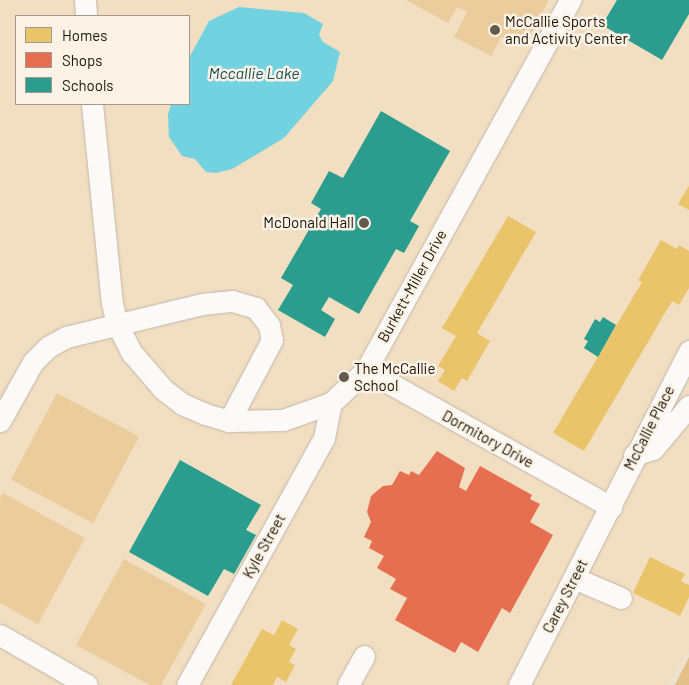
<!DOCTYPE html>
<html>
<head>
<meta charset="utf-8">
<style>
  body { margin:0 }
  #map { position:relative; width:689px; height:685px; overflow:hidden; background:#ede1d0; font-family:Barlow,sans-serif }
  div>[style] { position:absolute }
  .built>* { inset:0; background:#f2dec1 }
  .green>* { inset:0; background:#ebcc9d; transform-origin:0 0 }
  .forest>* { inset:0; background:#e4c089 }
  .water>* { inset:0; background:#72d2df }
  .homes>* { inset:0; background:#e9c46a }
  .shops>* { inset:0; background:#e76f51 }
  .schools>* { inset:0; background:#2a9d8f }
  .roads { filter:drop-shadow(0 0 1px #c0b7aa) drop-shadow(0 0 1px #c0b7aa) }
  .minor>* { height:21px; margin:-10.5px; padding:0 10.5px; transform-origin:10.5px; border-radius:10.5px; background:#fcfaf8 }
  .dots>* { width:14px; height:14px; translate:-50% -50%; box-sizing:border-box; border:2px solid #fcf3e6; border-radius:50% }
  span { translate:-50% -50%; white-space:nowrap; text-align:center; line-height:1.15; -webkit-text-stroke:5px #fcf3e6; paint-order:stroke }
  .poi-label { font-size:15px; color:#191106 }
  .left { translate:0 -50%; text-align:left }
  .right { translate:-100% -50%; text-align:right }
  .street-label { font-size:15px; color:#191106 }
  .water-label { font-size:16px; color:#124d58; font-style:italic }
  .legend { position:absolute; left:15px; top:15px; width:175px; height:90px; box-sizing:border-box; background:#fcf3e6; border:1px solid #a1998c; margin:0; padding:6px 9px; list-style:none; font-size:15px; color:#191106 }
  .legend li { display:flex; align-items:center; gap:10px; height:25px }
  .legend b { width:25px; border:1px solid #a1998c }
</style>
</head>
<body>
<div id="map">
  <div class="built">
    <i style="clip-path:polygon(evenodd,0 0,689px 0,689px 650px,667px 685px,0 685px,0 0,16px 16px,189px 16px,189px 104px,16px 104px,16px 16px)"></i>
  </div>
  <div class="green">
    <i style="clip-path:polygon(406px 0,549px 0,525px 44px,516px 39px,513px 43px,501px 37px,491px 56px,454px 37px,467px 12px,457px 7px,448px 23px)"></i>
    <i style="left:57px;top:393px;width:93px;height:98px;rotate:28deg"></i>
    <i style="clip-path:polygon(3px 493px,85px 538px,38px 624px,0 603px,0 498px)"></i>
    <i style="clip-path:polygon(124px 559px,206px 604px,161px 685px,150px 685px,76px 645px)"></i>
  </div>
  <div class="forest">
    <i style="clip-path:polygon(689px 657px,689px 685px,675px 685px)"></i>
  </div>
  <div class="water">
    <i style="clip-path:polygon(239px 7px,304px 13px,323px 24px,319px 35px,323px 42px,340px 52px,333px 81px,284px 138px,232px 169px,216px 173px,206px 172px,195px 159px,182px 156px,169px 137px,168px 115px,171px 104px,189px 104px,189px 58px,209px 21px)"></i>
  </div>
  <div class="homes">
    <i style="clip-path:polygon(689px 186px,689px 210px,678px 204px)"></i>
    <i style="clip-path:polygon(508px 216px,536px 232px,477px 333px,490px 341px,467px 381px,462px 378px,454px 391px,438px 381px,445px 370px,438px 366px,456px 336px,442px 328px)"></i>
    <i style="clip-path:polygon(661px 240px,677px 249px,679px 245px,689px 251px,689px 288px,679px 305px,672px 301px,584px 451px,553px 433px,642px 282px,638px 280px)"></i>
    <i style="clip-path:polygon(650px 557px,685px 574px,681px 581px,689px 585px,689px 597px,680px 616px,633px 593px)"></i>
    <i style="clip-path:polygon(282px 620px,298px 629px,289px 645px,296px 649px,289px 662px,295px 665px,286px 682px,277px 677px,273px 685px,231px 685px,262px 629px,274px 635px)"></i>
  </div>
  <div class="shops">
    <i style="clip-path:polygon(437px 451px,465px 468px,459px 487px,466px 491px,480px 466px,532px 495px,530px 499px,540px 504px,530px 522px,553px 535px,510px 613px,502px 608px,478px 652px,461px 642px,455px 653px,395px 620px,407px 598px,390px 589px,396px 579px,377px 568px,384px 556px,369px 548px,372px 541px,364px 537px,371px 522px,367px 512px,371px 496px,383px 486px,392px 485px,400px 471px,409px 475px,411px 471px,419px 475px)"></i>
  </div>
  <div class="schools">
    <i style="clip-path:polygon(617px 0,689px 0,689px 14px,662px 60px,602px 25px)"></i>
    <i style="clip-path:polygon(381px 111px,450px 151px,410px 221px,419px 226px,404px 253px,396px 249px,359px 314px,329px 297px,321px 310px,335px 319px,325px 337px,278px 310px,293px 285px,281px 278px,321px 209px,311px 203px,329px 171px,343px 178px)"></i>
    <i style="clip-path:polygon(603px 317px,616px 325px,598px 357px,584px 348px,588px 341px,584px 339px,595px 319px,600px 322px)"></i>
    <i style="clip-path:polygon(180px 460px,261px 505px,246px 530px,256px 535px,234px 574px,224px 569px,208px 596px,129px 552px)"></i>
  </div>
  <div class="roads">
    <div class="minor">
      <i style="left:85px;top:0;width:16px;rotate:86deg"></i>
      <i style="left:92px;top:104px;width:200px;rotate:84.3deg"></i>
      <i style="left:112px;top:303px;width:22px;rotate:77deg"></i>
      <i style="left:117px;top:324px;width:33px;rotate:63deg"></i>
      <i style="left:132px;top:353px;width:48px;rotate:49.3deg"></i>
      <i style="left:163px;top:389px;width:24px;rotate:38deg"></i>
      <i style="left:182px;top:404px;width:25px;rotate:23deg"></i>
      <i style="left:205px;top:414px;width:25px;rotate:16deg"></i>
      <i style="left:229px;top:421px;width:54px;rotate:-1.1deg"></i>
      <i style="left:283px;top:420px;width:51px;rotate:-19.5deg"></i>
      <i style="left:331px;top:403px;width:48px;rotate:-43.3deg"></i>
      <i style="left:366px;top:370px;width:423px;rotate:-61.1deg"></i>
      <i style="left:366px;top:370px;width:281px;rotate:29.2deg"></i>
      <i style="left:0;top:421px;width:68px;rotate:-60.8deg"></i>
      <i style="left:33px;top:362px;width:21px;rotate:-45deg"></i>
      <i style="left:48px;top:347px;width:21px;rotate:-29deg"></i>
      <i style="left:66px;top:337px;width:140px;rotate:-13.6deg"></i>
      <i style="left:202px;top:304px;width:30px;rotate:-6deg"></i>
      <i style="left:232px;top:301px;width:25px;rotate:16deg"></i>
      <i style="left:256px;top:308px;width:21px;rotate:53deg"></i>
      <i style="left:269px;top:325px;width:15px;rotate:79deg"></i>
      <i style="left:272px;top:340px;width:92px;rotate:118deg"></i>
      <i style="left:634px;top:455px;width:20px;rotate:-18deg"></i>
      <i style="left:653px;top:449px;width:56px;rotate:-50.1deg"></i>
      <i style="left:574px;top:578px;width:51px;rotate:23.1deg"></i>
      <i style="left:0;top:635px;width:100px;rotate:29.9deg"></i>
      <i style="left:187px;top:685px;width:282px;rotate:-61deg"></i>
      <i style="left:324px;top:438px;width:36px;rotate:-79deg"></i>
      <i style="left:348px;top:685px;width:33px;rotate:-61deg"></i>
      <i style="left:519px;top:685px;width:375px;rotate:-63deg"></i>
    </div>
  </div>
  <div class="dots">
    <i style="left:495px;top:30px;background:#635a4d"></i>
    <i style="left:364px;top:223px;background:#635a4d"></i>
    <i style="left:344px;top:377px;background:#635a4d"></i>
  </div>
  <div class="poi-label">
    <span class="left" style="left:505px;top:30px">McCallie Sports<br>and Activity Center</span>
    <span class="right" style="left:354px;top:223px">McDonald Hall</span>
    <span class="left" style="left:354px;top:377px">The McCallie<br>School</span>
  </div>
  <div class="street-label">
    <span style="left:412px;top:286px;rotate:-61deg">Burkett-Miller Drive</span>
    <span style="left:649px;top:428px;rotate:-63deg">McCallie Place</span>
    <span style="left:488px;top:439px;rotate:29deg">Dormitory Drive</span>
    <span style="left:264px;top:546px;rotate:-61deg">Kyle Street</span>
    <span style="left:565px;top:596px;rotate:-63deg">Carey Street</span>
  </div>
  <div class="water-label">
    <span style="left:254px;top:73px">Mccallie Lake</span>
  </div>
  <ul class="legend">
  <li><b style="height:14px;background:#e9c46a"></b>Homes</li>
  <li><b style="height:14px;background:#e76f51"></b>Shops</li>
  <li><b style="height:14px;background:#2a9d8f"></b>Schools</li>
  </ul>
</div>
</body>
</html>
